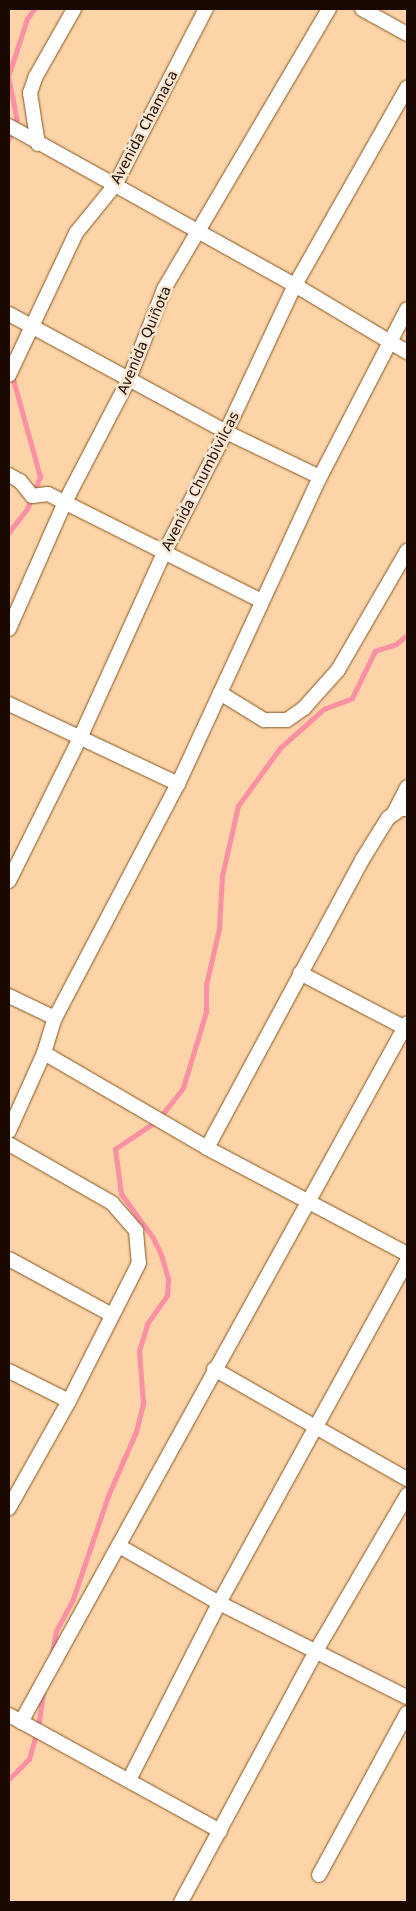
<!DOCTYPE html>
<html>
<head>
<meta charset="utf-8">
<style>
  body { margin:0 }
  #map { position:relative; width:416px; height:1911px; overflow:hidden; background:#fdd3a8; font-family:"DejaVu Sans",sans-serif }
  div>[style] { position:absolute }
  .stream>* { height:4.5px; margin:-2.25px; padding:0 2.25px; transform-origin:2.25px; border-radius:2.25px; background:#fb8fa4 }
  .roads { filter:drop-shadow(0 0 1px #84571f) drop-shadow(0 0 1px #84571f) }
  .street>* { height:14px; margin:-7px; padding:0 7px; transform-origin:7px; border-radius:7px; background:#fff }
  span { translate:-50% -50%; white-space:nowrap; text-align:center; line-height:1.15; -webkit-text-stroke:5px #fae5cf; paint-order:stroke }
  .street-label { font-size:14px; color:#1a0900 }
  .frame { position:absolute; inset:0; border:10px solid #1a0900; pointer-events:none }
</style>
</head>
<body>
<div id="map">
  <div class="stream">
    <i style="left:9px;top:74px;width:58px;rotate:-71.9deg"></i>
    <i style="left:27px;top:19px;width:12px;rotate:-55deg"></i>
    <i style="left:9px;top:78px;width:42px;rotate:79deg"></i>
    <i style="left:17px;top:119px;width:22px;rotate:111deg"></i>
    <i style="left:9px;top:532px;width:29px;rotate:-52deg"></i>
    <i style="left:27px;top:509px;width:35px;rotate:-68deg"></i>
    <i style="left:40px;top:477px;width:105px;rotate:-105.5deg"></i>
    <i style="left:52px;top:1654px;width:23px;rotate:-80deg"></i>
    <i style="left:56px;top:1631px;width:36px;rotate:-62deg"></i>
    <i style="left:73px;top:1599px;width:109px;rotate:-71.2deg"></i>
    <i style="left:108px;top:1496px;width:70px;rotate:-66.4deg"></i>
    <i style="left:136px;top:1432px;width:30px;rotate:-76deg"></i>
    <i style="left:143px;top:1403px;width:52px;rotate:-94.4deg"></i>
    <i style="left:139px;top:1351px;width:28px;rotate:-73deg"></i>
    <i style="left:147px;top:1324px;width:35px;rotate:-55deg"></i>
    <i style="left:167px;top:1295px;width:16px;rotate:-86deg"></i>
    <i style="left:168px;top:1279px;width:25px;rotate:-106deg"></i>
    <i style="left:161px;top:1255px;width:19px;rotate:-115deg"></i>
    <i style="left:153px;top:1238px;width:54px;rotate:-126deg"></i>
    <i style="left:121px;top:1194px;width:45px;rotate:-97.6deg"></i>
    <i style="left:115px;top:1149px;width:52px;rotate:-34deg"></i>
    <i style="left:158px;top:1120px;width:41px;rotate:-52deg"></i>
    <i style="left:183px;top:1088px;width:79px;rotate:-73.2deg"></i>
    <i style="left:206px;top:1012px;width:27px;rotate:-90deg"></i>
    <i style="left:206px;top:985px;width:57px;rotate:-76.9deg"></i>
    <i style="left:219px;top:929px;width:53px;rotate:-86.8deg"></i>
    <i style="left:222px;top:876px;width:72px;rotate:-77.1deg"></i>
    <i style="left:238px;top:806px;width:72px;rotate:-54.1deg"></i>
    <i style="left:280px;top:748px;width:59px;rotate:-41.6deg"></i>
    <i style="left:324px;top:709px;width:30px;rotate:-21deg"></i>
    <i style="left:352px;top:698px;width:52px;rotate:-63.9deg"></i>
    <i style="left:375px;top:651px;width:22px;rotate:-18deg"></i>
    <i style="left:396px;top:644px;width:14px;rotate:-39deg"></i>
    <i style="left:9px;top:1779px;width:28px;rotate:-45deg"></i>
    <i style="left:29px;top:1759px;width:32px;rotate:-74deg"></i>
    <i style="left:38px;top:1728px;width:35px;rotate:-82deg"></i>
  </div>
  <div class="roads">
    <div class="street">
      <i style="left:362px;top:9px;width:51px;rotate:29.1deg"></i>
      <i style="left:9px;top:126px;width:327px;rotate:29.1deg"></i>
      <i style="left:295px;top:285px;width:131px;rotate:30.9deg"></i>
      <i style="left:38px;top:144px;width:52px;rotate:-98.9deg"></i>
      <i style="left:30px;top:93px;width:18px;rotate:-71deg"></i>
      <i style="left:36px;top:76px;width:77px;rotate:-60.4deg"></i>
      <i style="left:9px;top:314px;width:247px;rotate:28.5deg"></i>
      <i style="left:226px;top:432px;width:104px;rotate:25.6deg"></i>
      <i style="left:9px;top:375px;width:157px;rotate:-64.7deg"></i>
      <i style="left:76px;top:233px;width:62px;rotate:-50.9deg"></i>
      <i style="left:115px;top:185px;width:198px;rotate:-62.7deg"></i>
      <i style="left:9px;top:475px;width:13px;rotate:29deg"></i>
      <i style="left:20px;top:481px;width:19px;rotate:51deg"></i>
      <i style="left:32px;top:496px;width:16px;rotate:-7deg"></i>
      <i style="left:48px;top:494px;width:239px;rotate:26.6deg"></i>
      <i style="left:9px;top:629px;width:139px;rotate:-66.2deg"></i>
      <i style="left:65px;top:502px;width:139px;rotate:-62.5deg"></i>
      <i style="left:129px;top:379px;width:97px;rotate:-68.7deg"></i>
      <i style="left:164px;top:289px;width:325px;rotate:-59.5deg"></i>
      <i style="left:220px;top:693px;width:52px;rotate:31.5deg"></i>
      <i style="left:264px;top:720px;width:23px"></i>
      <i style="left:287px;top:720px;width:21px;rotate:-35deg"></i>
      <i style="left:304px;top:708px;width:51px;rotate:-48.2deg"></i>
      <i style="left:338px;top:670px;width:138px;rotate:-59.9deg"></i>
      <i style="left:9px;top:704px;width:187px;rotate:25.3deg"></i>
      <i style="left:394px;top:813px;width:29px;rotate:-63deg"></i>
      <i style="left:9px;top:881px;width:160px;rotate:-63.6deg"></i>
      <i style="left:80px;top:738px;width:203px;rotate:-65.6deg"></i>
      <i style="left:164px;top:553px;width:136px;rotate:-62.9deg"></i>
      <i style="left:226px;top:432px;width:162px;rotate:-64.9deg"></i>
      <i style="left:295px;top:285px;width:227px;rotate:-60.4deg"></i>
      <i style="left:300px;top:973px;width:121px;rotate:27.6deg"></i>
      <i style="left:9px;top:996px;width:51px;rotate:25.6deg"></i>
      <i style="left:44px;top:1053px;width:189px;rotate:30.2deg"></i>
      <i style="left:207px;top:1148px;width:226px;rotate:27.9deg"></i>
      <i style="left:9px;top:1131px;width:85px;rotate:-65.8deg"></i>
      <i style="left:44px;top:1053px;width:37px;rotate:-73deg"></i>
      <i style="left:55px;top:1018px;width:264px;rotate:-62.3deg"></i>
      <i style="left:178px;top:784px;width:338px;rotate:-65.2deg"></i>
      <i style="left:320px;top:477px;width:189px;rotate:-62.6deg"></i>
      <i style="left:9px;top:1144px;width:119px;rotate:29.8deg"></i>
      <i style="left:112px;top:1203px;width:37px;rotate:49deg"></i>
      <i style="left:136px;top:1231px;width:32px;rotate:85deg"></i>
      <i style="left:139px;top:1263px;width:155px;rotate:116.9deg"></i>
      <i style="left:69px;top:1401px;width:123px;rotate:119.3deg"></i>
      <i style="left:207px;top:1148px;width:327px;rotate:-61.7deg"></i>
      <i style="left:362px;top:860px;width:49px;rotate:-58.2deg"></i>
      <i style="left:388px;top:818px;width:16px;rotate:-35deg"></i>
      <i style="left:401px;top:809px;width:6px"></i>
      <i style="left:9px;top:1259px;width:117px;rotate:28.5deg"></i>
      <i style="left:214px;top:1369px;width:222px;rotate:29.7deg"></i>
      <i style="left:9px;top:1371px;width:67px;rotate:26.6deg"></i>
      <i style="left:119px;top:1546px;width:115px;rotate:29.7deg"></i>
      <i style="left:219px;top:1603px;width:210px;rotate:26.6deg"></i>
      <i style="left:9px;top:1715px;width:241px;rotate:28.8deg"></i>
      <i style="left:21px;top:1722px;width:798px;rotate:-61.09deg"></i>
      <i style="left:129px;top:1780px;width:199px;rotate:-63deg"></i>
      <i style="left:219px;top:1603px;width:390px;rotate:-61.2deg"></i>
      <i style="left:319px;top:1875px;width:184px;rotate:-61.5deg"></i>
      <i style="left:181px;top:1902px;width:285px;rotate:-61.7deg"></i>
      <i style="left:316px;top:1651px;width:181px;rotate:-59.7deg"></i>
    </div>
  </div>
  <div class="street-label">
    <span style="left:144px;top:127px;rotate:-62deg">Avenida Chamaca</span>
    <span style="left:144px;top:340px;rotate:-67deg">Avenida Quiñota</span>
    <span style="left:200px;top:481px;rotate:-63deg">Avenida Chumbivilcas</span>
  </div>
  <div class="frame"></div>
</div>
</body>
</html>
